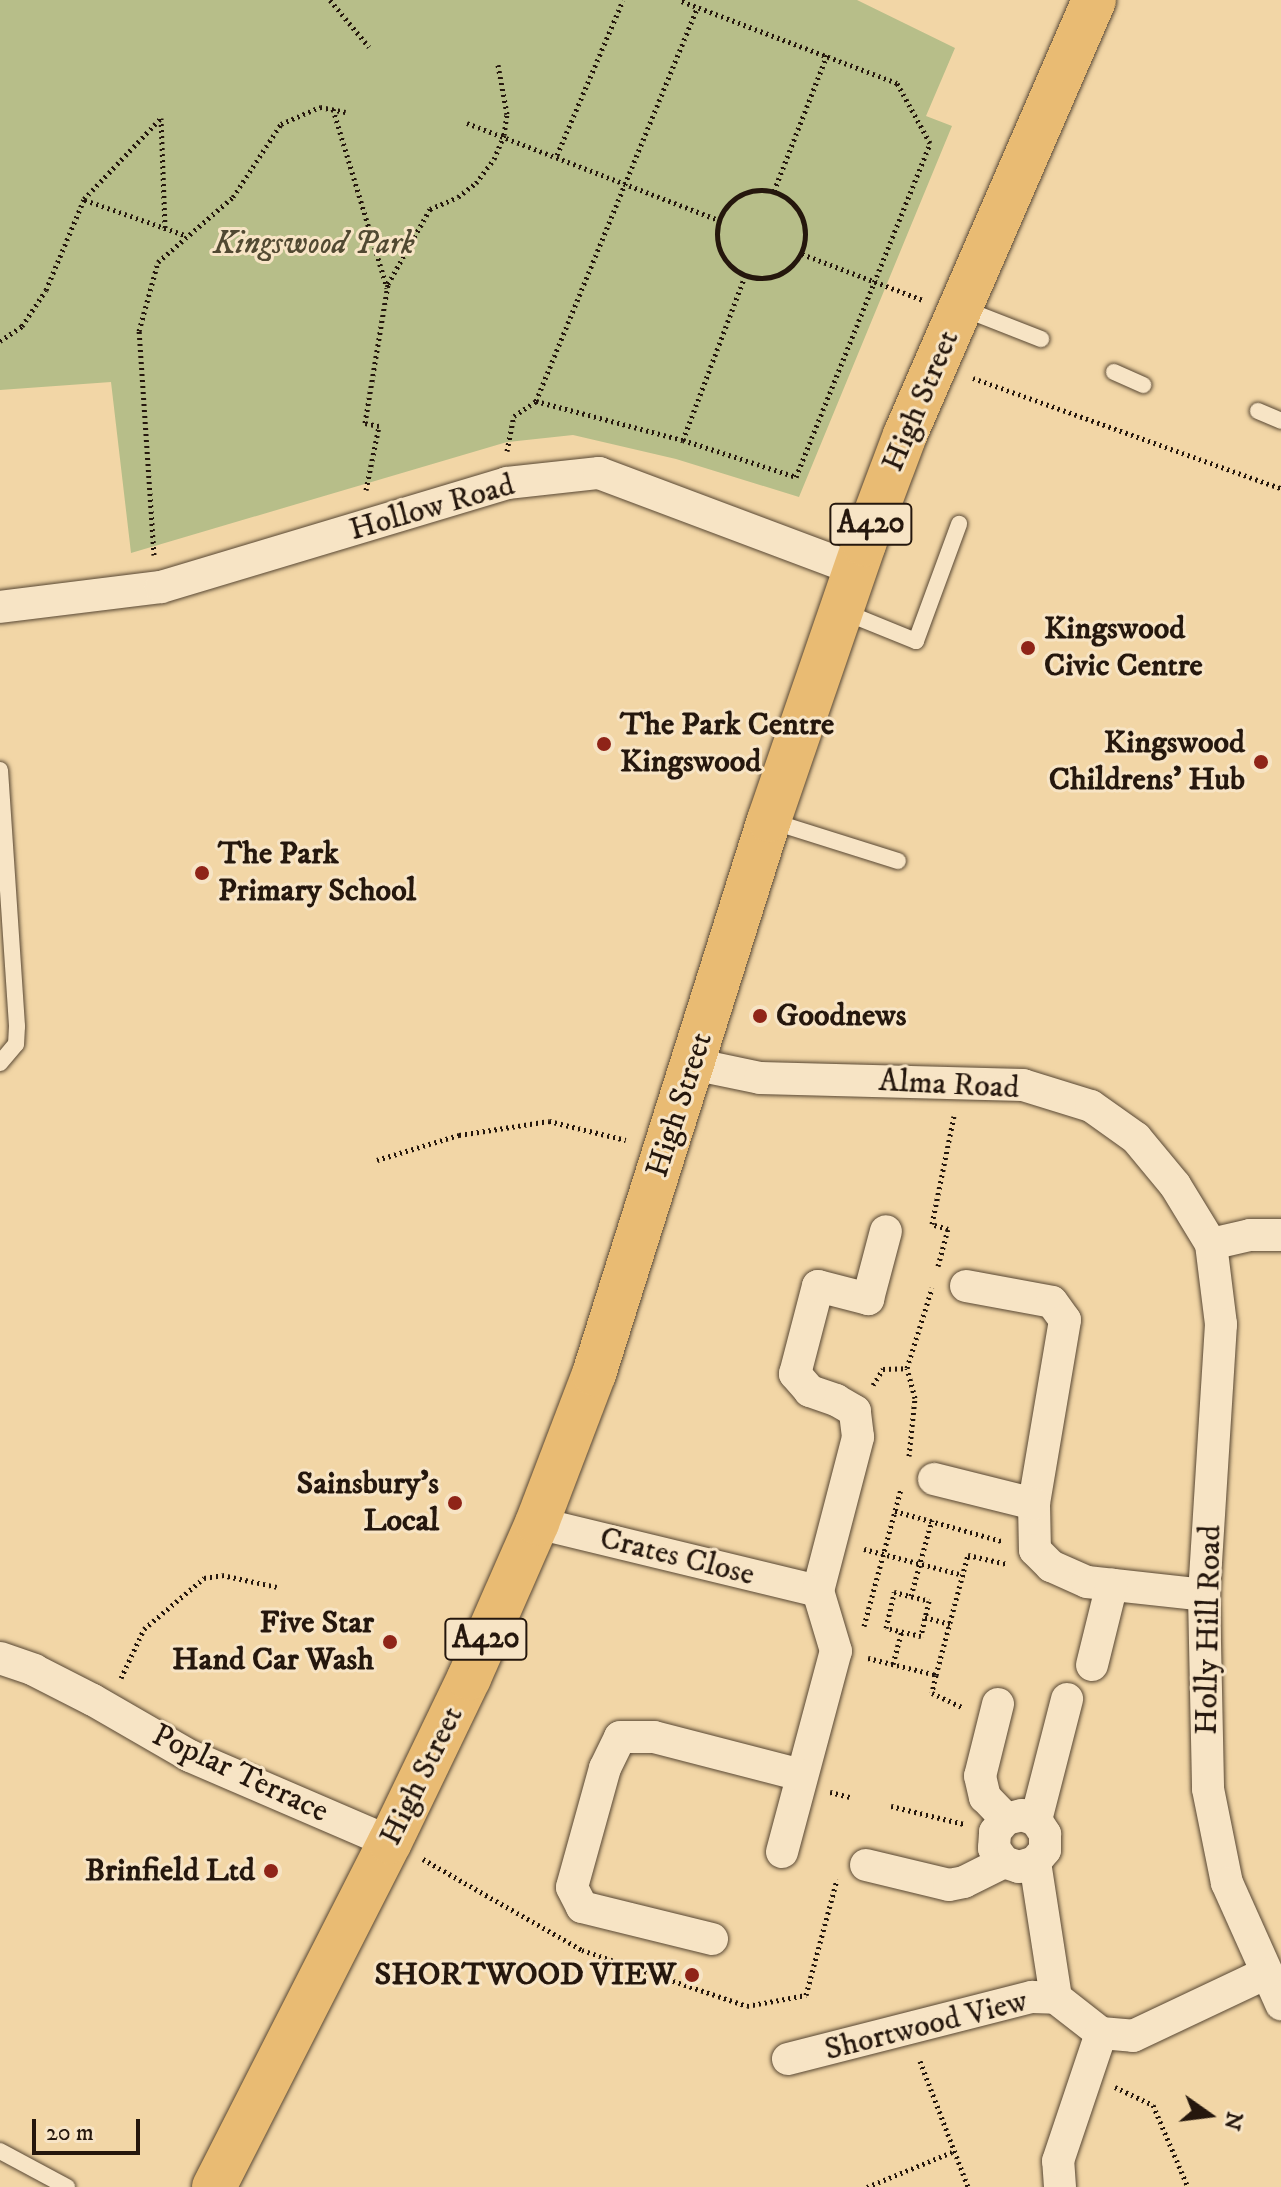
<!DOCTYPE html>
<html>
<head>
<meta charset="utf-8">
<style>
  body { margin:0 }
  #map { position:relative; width:1281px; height:2187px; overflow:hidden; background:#f2d6a6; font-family:"IM FELL DW Pica",serif }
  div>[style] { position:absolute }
  .green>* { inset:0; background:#b7be89 }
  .path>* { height:5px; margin-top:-2.5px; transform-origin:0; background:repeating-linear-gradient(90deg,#25170d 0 2px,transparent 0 6px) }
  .path>.ring { margin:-2.5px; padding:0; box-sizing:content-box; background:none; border:5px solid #25170d; border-radius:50% }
  .roads { filter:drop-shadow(0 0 2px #584733) drop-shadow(0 0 2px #584733) }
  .service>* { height:16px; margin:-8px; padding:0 8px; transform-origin:8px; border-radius:8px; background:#f7e4c5 }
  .minor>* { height:32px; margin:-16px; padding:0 16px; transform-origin:16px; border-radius:16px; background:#f7e4c5 }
  .primary>* { height:44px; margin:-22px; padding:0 22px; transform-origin:22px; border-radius:22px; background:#e9bb73 }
  .dots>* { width:22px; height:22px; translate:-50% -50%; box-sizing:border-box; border:4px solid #f7e4c5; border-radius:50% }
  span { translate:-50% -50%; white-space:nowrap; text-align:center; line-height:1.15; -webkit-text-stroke:6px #f7e4c5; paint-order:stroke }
  .shield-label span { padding:2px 6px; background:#f7e4c5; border:2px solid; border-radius:6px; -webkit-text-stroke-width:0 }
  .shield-label { font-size:30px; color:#25170d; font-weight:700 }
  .park-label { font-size:32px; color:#514932; font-style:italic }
  .street-label { font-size:32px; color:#25170d }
  .poi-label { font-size:32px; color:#25170d; font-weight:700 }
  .left { translate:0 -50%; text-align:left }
  .right { translate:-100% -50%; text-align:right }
  .north { position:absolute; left:1169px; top:2075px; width:80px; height:80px; -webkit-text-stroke:6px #f7e4c5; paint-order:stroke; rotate:104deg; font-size:22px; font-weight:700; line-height:32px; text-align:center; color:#25170d }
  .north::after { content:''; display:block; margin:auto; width:28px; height:36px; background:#25170d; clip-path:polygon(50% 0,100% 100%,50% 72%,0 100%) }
  .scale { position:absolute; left:32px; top:2119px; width:108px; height:36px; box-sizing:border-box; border:4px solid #25170d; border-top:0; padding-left:10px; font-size:24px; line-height:28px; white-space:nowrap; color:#25170d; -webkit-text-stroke:6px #f7e4c5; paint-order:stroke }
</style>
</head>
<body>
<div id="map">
  <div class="green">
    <i style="clip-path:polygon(0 0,857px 0,955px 48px,926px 116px,952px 126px,799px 497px,676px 459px,573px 435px,507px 442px,131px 553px,111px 382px,0 390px)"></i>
  </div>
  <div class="path">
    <i style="left:330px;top:0;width:61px;rotate:50.3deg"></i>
    <i style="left:333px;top:109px;width:187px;rotate:73.2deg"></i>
    <i style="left:467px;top:123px;width:270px;rotate:21.1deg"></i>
    <i style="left:557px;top:155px;width:168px;rotate:-66.9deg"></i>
    <i class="ring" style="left:717px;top:190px;width:83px;height:83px"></i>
    <i style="left:774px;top:191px;width:146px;rotate:-68.7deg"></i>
    <i style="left:85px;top:200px;width:106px;rotate:19.3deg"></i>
    <i style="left:802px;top:254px;width:129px;rotate:20.8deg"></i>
    <i style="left:0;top:341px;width:27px;rotate:-34deg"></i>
    <i style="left:22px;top:326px;width:43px;rotate:-56.3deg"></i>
    <i style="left:46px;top:290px;width:99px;rotate:-67.3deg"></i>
    <i style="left:84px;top:199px;width:112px;rotate:-46.5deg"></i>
    <i style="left:161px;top:118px;width:110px;rotate:87.9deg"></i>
    <i style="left:973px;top:378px;width:327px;rotate:19.7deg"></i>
    <i style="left:536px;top:401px;width:152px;rotate:14.9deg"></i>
    <i style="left:683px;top:440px;width:119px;rotate:18.1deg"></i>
    <i style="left:796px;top:477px;width:360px;rotate:-68.1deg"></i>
    <i style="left:930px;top:143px;width:68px;rotate:-118.8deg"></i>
    <i style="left:897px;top:83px;width:233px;rotate:-159.2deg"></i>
    <i style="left:683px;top:440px;width:175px;rotate:-69.3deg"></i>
    <i style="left:507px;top:451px;width:36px;rotate:-79deg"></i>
    <i style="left:514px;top:416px;width:27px;rotate:-34deg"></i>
    <i style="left:536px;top:401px;width:425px;rotate:-67.7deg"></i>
    <i style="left:366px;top:490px;width:65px;rotate:-78.5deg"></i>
    <i style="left:379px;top:426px;width:14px;rotate:-168deg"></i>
    <i style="left:365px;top:423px;width:141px;rotate:-80.6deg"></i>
    <i style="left:388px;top:284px;width:86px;rotate:-60.8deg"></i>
    <i style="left:430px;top:209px;width:30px;rotate:-23deg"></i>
    <i style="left:458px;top:197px;width:23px;rotate:-38deg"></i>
    <i style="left:476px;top:183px;width:30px;rotate:-53deg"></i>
    <i style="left:494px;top:159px;width:26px;rotate:-67deg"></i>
    <i style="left:504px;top:135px;width:21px;rotate:-82deg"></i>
    <i style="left:507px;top:114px;width:50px;rotate:-100.4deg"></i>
    <i style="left:154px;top:555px;width:225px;rotate:-93.8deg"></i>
    <i style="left:139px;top:331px;width:72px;rotate:-74.6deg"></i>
    <i style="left:158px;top:262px;width:99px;rotate:-40.9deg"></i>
    <i style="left:233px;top:197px;width:87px;rotate:-56.7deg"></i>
    <i style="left:281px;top:124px;width:43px;rotate:-23.6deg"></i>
    <i style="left:320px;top:107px;width:26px;rotate:11deg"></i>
    <i style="left:377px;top:1160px;width:86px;rotate:-17deg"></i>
    <i style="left:459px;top:1135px;width:91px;rotate:-8.8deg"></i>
    <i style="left:549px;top:1121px;width:79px;rotate:13.9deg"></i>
    <i style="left:938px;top:1266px;width:38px;rotate:-75deg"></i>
    <i style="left:948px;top:1229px;width:17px;rotate:-163deg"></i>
    <i style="left:932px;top:1224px;width:110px;rotate:-78.5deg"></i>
    <i style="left:873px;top:1385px;width:19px;rotate:-58deg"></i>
    <i style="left:883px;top:1369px;width:24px;rotate:-2deg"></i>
    <i style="left:909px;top:1456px;width:58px;rotate:-84.1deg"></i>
    <i style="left:915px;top:1398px;width:31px;rotate:-105deg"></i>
    <i style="left:907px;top:1368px;width:84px;rotate:-72.6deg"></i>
    <i style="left:895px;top:1511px;width:111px;rotate:15.7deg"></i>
    <i style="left:864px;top:1549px;width:102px;rotate:14.7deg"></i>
    <i style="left:894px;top:1592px;width:36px;rotate:14deg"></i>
    <i style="left:929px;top:1601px;width:36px;rotate:103deg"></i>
    <i style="left:921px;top:1636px;width:36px;rotate:-167deg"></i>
    <i style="left:886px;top:1628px;width:37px;rotate:-77deg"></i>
    <i style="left:911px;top:1596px;width:79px;rotate:-74.6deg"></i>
    <i style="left:925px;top:1617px;width:26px;rotate:16deg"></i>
    <i style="left:864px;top:1626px;width:142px;rotate:-74.9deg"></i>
    <i style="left:868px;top:1658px;width:70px;rotate:14deg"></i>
    <i style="left:936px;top:1675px;width:124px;rotate:-75.1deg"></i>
    <i style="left:968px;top:1555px;width:40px;rotate:13deg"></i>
    <i style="left:893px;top:1664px;width:34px;rotate:-75deg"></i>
    <i style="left:936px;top:1675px;width:18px;rotate:103deg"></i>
    <i style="left:932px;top:1693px;width:33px;rotate:25deg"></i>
    <i style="left:121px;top:1678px;width:54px;rotate:-64.9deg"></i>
    <i style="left:144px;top:1629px;width:79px;rotate:-40.4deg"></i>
    <i style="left:204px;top:1578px;width:18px;rotate:-9deg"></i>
    <i style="left:222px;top:1575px;width:56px;rotate:12.3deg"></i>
    <i style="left:830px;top:1792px;width:21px;rotate:14deg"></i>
    <i style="left:891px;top:1806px;width:75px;rotate:13.9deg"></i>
    <i style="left:423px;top:1859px;width:183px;rotate:29.8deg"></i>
    <i style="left:582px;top:1950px;width:174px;rotate:18.7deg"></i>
    <i style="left:747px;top:2006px;width:60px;rotate:-10.6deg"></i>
    <i style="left:806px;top:1995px;width:120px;rotate:-75deg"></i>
    <i style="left:920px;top:2061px;width:135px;rotate:69.1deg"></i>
    <i style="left:1115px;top:2087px;width:42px;rotate:25.3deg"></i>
    <i style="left:1153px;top:2105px;width:89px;rotate:66.9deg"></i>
    <i style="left:867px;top:2187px;width:92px;rotate:-22.4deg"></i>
  </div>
  <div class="roads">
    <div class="service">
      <i style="left:962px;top:308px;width:85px;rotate:21.4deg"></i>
      <i style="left:1114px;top:372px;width:32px;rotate:24deg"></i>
      <i style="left:1258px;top:411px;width:25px;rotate:23deg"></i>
      <i style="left:842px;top:611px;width:80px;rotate:22.1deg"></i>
      <i style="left:916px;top:641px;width:125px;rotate:-69.8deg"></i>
      <i style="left:0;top:770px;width:257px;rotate:86.2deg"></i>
      <i style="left:17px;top:1026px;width:18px;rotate:93deg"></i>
      <i style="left:16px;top:1044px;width:25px;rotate:130deg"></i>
      <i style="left:771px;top:821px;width:133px;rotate:17.5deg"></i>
      <i style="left:0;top:2151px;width:76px;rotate:28.2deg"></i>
    </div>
    <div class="minor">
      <i style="left:0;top:607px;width:162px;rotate:-7.1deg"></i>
      <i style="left:161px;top:587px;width:361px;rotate:-16.7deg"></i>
      <i style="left:507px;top:483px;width:93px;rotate:-6.2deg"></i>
      <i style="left:599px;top:473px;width:273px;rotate:20.6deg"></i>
      <i style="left:693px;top:1064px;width:68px;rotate:11.8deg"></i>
      <i style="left:760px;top:1078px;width:263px;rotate:1.5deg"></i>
      <i style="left:1023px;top:1085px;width:71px;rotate:17.2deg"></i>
      <i style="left:1091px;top:1106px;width:55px;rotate:35.4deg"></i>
      <i style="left:1136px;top:1138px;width:61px;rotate:50.3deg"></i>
      <i style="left:1175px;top:1185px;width:69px;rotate:58.6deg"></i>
      <i style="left:1211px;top:1244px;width:81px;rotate:82.9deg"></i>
      <i style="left:1221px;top:1324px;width:272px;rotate:93.6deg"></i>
      <i style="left:1204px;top:1595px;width:194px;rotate:88.8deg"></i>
      <i style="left:1208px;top:1789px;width:96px;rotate:78.6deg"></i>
      <i style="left:1227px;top:1883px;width:133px;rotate:65.9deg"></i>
      <i style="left:1211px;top:1244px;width:40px;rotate:-13deg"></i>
      <i style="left:1250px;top:1235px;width:31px"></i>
      <i style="left:966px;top:1286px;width:87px;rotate:10.5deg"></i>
      <i style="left:1052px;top:1302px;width:22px;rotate:54deg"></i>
      <i style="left:1065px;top:1320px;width:187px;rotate:99.6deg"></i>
      <i style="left:1034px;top:1504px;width:46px;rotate:88.8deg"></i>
      <i style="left:1035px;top:1550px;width:23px;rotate:45deg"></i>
      <i style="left:1051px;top:1566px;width:39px;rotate:24deg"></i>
      <i style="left:1087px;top:1582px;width:118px;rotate:6.3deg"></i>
      <i style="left:934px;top:1479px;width:103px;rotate:14deg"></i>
      <i style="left:537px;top:1523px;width:289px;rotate:13.6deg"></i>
      <i style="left:818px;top:1591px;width:159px;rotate:-75.4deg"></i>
      <i style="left:858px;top:1437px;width:26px;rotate:-97deg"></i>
      <i style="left:855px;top:1411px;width:22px;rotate:-150deg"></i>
      <i style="left:836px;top:1400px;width:28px;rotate:-161deg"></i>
      <i style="left:810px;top:1391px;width:23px;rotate:-131deg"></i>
      <i style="left:795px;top:1374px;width:91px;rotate:-75.4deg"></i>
      <i style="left:818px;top:1286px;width:52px;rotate:14.6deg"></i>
      <i style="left:868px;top:1299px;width:70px;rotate:-75.2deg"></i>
      <i style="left:0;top:1658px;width:36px;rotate:19deg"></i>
      <i style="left:34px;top:1670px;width:66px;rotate:27deg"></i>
      <i style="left:93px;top:1700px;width:112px;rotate:30deg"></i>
      <i style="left:190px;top:1756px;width:218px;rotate:23.3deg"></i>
      <i style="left:1092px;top:1665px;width:83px;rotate:-76.1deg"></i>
      <i style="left:998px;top:1704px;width:74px;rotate:104deg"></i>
      <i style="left:980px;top:1776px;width:22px;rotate:77deg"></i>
      <i style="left:985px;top:1797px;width:30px;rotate:46deg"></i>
      <i style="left:1036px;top:1820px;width:125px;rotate:-75.6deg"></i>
      <i style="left:782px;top:1852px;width:208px;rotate:-75deg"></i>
      <i style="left:836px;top:1651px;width:63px;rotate:-106.7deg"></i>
      <i style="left:1035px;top:1862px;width:17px;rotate:163deg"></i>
      <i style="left:1019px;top:1867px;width:16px;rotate:-162deg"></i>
      <i style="left:1004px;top:1862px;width:17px;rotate:-126deg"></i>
      <i style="left:994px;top:1848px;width:16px;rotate:-86deg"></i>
      <i style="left:995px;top:1832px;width:17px;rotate:-50deg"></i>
      <i style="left:1006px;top:1819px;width:16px;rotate:-14deg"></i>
      <i style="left:1022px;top:1815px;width:15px;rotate:20deg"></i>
      <i style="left:1036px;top:1820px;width:17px;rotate:57deg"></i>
      <i style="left:1045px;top:1834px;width:16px;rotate:90deg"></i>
      <i style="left:1045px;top:1850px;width:16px;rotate:130deg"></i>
      <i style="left:1035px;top:1862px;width:138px;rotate:81.2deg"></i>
      <i style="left:866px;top:1865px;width:85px;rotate:13.5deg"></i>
      <i style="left:949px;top:1885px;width:15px;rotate:-11deg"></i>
      <i style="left:964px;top:1882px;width:45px;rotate:-26.6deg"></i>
      <i style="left:712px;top:1939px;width:134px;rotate:-166.2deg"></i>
      <i style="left:582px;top:1907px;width:22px;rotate:-117deg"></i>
      <i style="left:572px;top:1887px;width:123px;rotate:-74.5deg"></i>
      <i style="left:605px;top:1768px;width:34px;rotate:-64deg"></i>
      <i style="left:620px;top:1737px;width:34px"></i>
      <i style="left:654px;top:1737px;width:152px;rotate:14.5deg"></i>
      <i style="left:788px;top:2059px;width:252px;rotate:-14.3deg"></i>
      <i style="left:1032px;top:1997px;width:24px;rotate:2deg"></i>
      <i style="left:1056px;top:1998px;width:57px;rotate:37.9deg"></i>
      <i style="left:1101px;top:2033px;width:32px;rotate:5deg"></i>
      <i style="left:1133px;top:2036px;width:147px;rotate:-25.3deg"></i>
      <i style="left:1060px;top:2187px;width:26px;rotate:-94deg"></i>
      <i style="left:1058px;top:2161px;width:135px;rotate:-71.4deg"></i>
    </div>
    <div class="primary">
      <i style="left:214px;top:2187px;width:387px;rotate:-63deg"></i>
      <i style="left:390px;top:1842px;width:182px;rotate:-64.3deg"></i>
      <i style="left:469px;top:1678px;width:169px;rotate:-66.3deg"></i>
      <i style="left:537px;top:1523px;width:160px;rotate:-69.1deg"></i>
      <i style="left:594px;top:1374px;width:581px;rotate:-72.47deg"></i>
      <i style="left:769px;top:820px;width:292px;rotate:-71deg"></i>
      <i style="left:864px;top:544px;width:116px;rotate:-69.4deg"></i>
      <i style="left:905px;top:435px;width:474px;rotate:-66.5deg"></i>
    </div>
  </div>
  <div class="dots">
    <i style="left:1028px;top:648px;background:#8f2418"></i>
    <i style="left:604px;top:744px;background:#8f2418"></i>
    <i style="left:1261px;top:762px;background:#8f2418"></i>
    <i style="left:202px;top:873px;background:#8f2418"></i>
    <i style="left:760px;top:1016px;background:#8f2418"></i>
    <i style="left:455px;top:1503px;background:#8f2418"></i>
    <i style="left:390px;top:1642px;background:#8f2418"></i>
    <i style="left:271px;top:1871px;background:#8f2418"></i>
    <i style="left:692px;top:1975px;background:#8f2418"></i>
  </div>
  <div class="shield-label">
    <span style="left:871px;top:524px">A420</span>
    <span style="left:486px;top:1639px">A420</span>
  </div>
  <div class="park-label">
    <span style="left:314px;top:244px">Kingswood Park</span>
  </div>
  <div class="street-label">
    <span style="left:921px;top:401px;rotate:-67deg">High Street</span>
    <span style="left:432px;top:508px;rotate:-16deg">Hollow Road</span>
    <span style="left:949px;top:1085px;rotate:3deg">Alma Road</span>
    <span style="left:680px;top:1105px;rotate:-72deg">High Street</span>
    <span style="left:677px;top:1557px;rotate:14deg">Crates Close</span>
    <span style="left:1209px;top:1630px;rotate:-89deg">Holly Hill Road</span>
    <span style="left:240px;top:1774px;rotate:25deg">Poplar Terrace</span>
    <span style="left:422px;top:1776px;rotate:-64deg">High Street</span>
    <span style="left:926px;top:2026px;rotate:-14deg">Shortwood View</span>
  </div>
  <div class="poi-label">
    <span class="left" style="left:1044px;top:648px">Kingswood<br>Civic Centre</span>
    <span class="left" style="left:620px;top:744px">The Park Centre<br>Kingswood</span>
    <span class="right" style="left:1245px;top:762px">Kingswood<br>Childrens' Hub</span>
    <span class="left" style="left:218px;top:873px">The Park<br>Primary School</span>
    <span class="left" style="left:776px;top:1016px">Goodnews</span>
    <span class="right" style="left:439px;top:1503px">Sainsbury's<br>Local</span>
    <span class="right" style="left:374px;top:1642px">Five Star<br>Hand Car Wash</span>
    <span class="right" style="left:255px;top:1871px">Brinfield Ltd</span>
    <span class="right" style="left:676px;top:1975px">SHORTWOOD VIEW</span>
  </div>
  <div class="north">N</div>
  <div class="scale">20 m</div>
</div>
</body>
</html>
